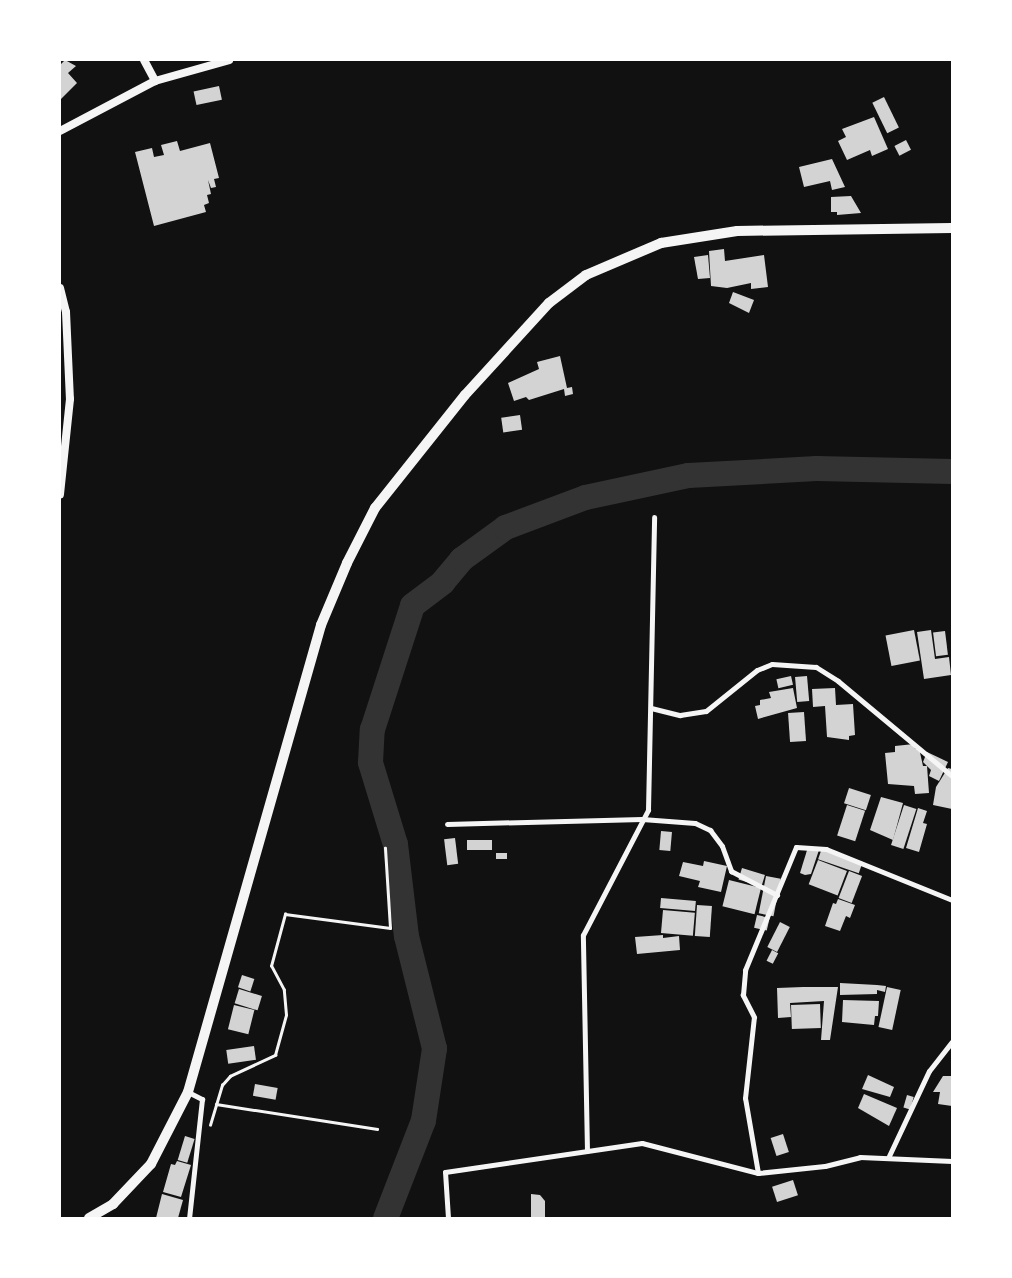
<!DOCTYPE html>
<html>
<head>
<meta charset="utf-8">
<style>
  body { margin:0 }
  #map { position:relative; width:1012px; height:1278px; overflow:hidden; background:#111; font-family:Literata,serif }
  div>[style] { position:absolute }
  .river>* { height:25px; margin:-12.5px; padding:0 12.5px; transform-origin:12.5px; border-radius:12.5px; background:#333 }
  .building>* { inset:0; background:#d3d3d3; transform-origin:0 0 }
  .path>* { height:2.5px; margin:-1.25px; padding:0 1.25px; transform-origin:1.25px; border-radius:1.25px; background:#f5f5f5 }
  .minor>* { height:5px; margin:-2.5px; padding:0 2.5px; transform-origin:2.5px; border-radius:2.5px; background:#f5f5f5 }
  .tertiary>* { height:8px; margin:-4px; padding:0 4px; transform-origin:4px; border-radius:4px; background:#f5f5f5 }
  .primary>* { height:10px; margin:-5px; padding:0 5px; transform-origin:5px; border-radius:5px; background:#f5f5f5 }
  span { translate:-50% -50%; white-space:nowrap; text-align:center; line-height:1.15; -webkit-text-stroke:4px #fff; paint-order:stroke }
  .frame { position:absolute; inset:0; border:61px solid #fff; pointer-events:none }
</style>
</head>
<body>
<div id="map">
  <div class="river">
    <i style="left:385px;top:1218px;width:105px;rotate:-68.8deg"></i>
    <i style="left:423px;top:1120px;width:73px;rotate:-81.3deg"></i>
    <i style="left:434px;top:1048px;width:115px;rotate:-104deg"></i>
    <i style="left:406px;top:936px;width:93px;rotate:-96.8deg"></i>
    <i style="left:395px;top:844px;width:86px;rotate:-107deg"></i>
    <i style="left:370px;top:762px;width:33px;rotate:-87deg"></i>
    <i style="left:372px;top:729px;width:130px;rotate:-72.1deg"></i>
    <i style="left:412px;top:605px;width:38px;rotate:-37deg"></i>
    <i style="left:442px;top:582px;width:30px;rotate:-50deg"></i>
    <i style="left:461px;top:559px;width:54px;rotate:-36deg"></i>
    <i style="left:505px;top:527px;width:85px;rotate:-20.6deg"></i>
    <i style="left:585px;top:497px;width:105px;rotate:-12.1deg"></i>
    <i style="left:688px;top:475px;width:128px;rotate:-3.1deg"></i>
    <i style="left:816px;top:468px;width:136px;rotate:1.3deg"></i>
  </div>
  <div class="building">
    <i style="clip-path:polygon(65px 60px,76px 66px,68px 73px,77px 83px,60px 100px,60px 65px)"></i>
    <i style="left:219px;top:86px;width:14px;height:26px;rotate:78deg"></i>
    <i style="left:884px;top:97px;width:34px;height:13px;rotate:64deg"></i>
    <i style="clip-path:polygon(874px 117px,888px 149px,872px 156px,870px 150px,847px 160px,838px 141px,846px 137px,842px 129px)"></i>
    <i style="left:906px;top:140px;width:11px;height:13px;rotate:63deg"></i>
    <i style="clip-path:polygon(177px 141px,180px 151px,210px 143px,219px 178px,214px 179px,216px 187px,211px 188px,208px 180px,211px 194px,207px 195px,209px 203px,204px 205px,206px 212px,154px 226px,135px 152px,152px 148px,154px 157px,164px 155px,161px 145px)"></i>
    <i style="clip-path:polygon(832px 159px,845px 187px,832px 190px,830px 181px,804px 187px,799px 167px)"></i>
    <i style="clip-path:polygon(851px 196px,861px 213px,837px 215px,837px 212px,831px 212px,831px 197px)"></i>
    <i style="clip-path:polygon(724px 249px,725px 261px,764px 255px,768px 287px,751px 289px,751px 283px,727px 288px,711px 286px,709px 251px)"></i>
    <i style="clip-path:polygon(708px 255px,710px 278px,698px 279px,694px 257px)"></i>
    <i style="clip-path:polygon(733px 292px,754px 300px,749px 313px,729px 303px)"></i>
    <i style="clip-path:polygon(560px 356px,567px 388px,572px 387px,573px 394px,565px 396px,564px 389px,529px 400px,526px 397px,514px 401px,508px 383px,539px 369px,537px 362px)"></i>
    <i style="left:520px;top:415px;width:15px;height:19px;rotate:82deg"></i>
    <i style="left:914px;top:630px;width:31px;height:29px;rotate:79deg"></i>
    <i style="clip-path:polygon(931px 630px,935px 659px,949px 657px,951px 675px,924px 679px,917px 632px)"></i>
    <i style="left:945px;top:631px;width:24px;height:12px;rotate:83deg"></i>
    <i style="left:791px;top:676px;width:9px;height:15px;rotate:77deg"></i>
    <i style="left:807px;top:676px;width:25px;height:12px;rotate:85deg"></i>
    <i style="clip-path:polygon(793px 688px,797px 708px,758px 719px,755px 706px,760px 705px,760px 700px,771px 698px,769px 692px)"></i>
    <i style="clip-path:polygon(835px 688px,836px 705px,853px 704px,855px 735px,849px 736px,849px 740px,827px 737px,825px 706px,813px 707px,812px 689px)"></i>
    <i style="left:804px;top:712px;width:29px;height:16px;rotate:86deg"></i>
    <i style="clip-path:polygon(914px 744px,915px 749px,919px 748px,923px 766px,927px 766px,929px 793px,915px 794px,914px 786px,888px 784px,885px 753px,895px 752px,895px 746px)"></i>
    <i style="clip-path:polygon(927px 752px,948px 762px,939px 781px,929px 776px,931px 770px,923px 762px)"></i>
    <i style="clip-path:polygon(948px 768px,952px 769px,952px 809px,933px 805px,936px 787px)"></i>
    <i style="left:849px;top:788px;width:23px;height:16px;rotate:18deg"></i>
    <i style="clip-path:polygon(881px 797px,903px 803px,893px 840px,870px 830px)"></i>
    <i style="left:847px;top:805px;width:19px;height:32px;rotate:18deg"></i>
    <i style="left:904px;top:805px;width:13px;height:42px;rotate:18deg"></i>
    <i style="clip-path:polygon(918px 808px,927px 811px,923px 823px,927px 824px,919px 852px,906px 848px)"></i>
    <i style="left:661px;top:831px;width:11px;height:19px;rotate:5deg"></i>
    <i style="left:455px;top:838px;width:26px;height:11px;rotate:83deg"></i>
    <i style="left:467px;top:840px;width:25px;height:10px"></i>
    <i style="clip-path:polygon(808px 847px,819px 850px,811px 874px,805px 875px,800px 873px)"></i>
    <i style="left:822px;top:848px;width:43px;height:12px;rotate:19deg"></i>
    <i style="left:496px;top:853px;width:11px;height:6px"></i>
    <i style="left:818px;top:860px;width:31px;height:26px;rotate:21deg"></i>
    <i style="clip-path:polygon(704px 861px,727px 866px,721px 892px,698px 887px,700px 881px,679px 876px,683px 862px,703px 866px)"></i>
    <i style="left:742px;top:868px;width:24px;height:12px;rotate:17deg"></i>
    <i style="left:849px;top:871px;width:14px;height:29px;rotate:21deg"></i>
    <i style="left:766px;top:876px;width:15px;height:38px;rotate:11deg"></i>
    <i style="left:729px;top:880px;width:33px;height:27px;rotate:14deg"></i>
    <i style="left:661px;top:898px;width:35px;height:10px;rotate:5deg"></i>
    <i style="clip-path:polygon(838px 899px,855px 905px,850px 918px,846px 916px,840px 931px,825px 926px,833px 903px,836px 904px)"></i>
    <i style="left:697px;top:905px;width:15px;height:31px;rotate:4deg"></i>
    <i style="left:663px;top:910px;width:32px;height:23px;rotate:5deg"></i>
    <i style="left:757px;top:915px;width:13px;height:13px;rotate:13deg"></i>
    <i style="left:780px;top:922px;width:11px;height:28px;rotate:27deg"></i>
    <i style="clip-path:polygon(663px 935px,663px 938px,679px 936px,680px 950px,637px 954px,635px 937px)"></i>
    <i style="left:772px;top:950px;width:7px;height:12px;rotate:27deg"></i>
    <i style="left:242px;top:975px;width:13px;height:13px;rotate:18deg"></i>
    <i style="clip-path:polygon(840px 983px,877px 985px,886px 986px,885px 992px,877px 990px,877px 994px,840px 995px)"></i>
    <i style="clip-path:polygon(803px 987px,838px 987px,830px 1040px,821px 1040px,824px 1001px,790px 1003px,791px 1017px,778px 1018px,777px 988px)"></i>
    <i style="left:887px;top:987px;width:14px;height:41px;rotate:12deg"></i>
    <i style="left:239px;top:989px;width:24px;height:15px;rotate:17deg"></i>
    <i style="clip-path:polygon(843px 1000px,879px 1001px,878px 1016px,875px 1016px,874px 1025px,842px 1022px)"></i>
    <i style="left:820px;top:1004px;width:24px;height:29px;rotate:88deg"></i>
    <i style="left:234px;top:1005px;width:21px;height:25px;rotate:14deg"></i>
    <i style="left:254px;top:1046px;width:14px;height:28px;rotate:82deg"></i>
    <i style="clip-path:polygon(868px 1075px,894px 1087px,890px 1097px,862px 1089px)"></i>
    <i style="clip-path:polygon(943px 1076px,952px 1076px,952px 1106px,938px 1104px,940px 1092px,933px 1092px)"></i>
    <i style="left:255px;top:1084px;width:23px;height:12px;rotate:10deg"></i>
    <i style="clip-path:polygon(864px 1094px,897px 1108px,889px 1126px,858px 1108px)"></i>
    <i style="left:907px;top:1095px;width:7px;height:13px;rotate:16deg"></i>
    <i style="left:783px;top:1134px;width:19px;height:13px;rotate:72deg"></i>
    <i style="left:185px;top:1136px;width:10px;height:25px;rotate:17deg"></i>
    <i style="clip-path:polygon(177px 1161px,191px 1165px,181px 1197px,163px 1192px,171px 1164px,175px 1165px)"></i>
    <i style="left:793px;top:1180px;width:16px;height:22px;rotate:72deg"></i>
    <i style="clip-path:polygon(162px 1194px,183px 1200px,178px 1218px,156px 1218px)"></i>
    <i style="clip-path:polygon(531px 1194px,540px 1195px,545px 1201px,545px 1218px,531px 1218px)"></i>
  </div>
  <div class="path">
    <i style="left:216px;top:1104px;width:163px;rotate:8.8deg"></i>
    <i style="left:210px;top:1125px;width:42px;rotate:-73.3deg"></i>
    <i style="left:222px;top:1085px;width:12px;rotate:-48deg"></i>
    <i style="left:230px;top:1076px;width:50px;rotate:-25deg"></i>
    <i style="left:275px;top:1055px;width:41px;rotate:-74.6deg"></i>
    <i style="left:286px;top:1015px;width:25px;rotate:-95deg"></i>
    <i style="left:284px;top:990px;width:27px;rotate:-118deg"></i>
    <i style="left:271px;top:966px;width:54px;rotate:-74.9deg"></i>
    <i style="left:285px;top:914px;width:106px;rotate:7.6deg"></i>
    <i style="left:390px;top:928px;width:80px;rotate:-93.6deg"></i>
  </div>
  <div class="minor">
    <i style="left:651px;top:708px;width:30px;rotate:14deg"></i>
    <i style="left:680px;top:715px;width:26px;rotate:-9deg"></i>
    <i style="left:706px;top:711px;width:65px;rotate:-38.8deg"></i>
    <i style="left:757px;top:670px;width:16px;rotate:-22deg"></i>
    <i style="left:772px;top:664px;width:44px;rotate:3.9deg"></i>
    <i style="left:816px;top:667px;width:26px;rotate:32deg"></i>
    <i style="left:838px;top:681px;width:148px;rotate:39.8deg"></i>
    <i style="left:447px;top:824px;width:195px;rotate:-1.5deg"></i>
    <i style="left:642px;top:819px;width:53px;rotate:4.3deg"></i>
    <i style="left:695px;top:823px;width:17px;rotate:25deg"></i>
    <i style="left:710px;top:830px;width:20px;rotate:53deg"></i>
    <i style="left:722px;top:846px;width:27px;rotate:70deg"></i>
    <i style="left:731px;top:871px;width:52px;rotate:27.6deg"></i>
    <i style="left:188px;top:1092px;width:16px;rotate:27deg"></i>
    <i style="left:202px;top:1099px;width:120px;rotate:96.2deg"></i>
    <i style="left:587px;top:1151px;width:216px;rotate:-91.1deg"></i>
    <i style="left:583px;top:935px;width:141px;rotate:-62.5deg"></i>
    <i style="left:648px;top:810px;width:293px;rotate:-88.8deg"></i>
    <i style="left:888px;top:1158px;width:96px;rotate:-64.8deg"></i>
    <i style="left:929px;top:1071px;width:37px;rotate:-52deg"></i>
    <i style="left:758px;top:1173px;width:76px;rotate:-99.8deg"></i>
    <i style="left:745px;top:1098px;width:81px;rotate:-83.7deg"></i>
    <i style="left:754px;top:1017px;width:25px;rotate:-117deg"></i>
    <i style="left:743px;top:995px;width:25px;rotate:-85deg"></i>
    <i style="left:745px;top:970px;width:133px;rotate:-67.5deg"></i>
    <i style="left:796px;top:847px;width:30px;rotate:4deg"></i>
    <i style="left:826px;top:849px;width:136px;rotate:22deg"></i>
    <i style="left:448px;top:1218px;width:46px;rotate:-93.7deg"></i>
    <i style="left:445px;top:1172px;width:199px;rotate:-8.4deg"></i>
    <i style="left:642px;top:1143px;width:120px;rotate:14.5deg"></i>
    <i style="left:758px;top:1173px;width:67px;rotate:-6deg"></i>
    <i style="left:825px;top:1166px;width:36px;rotate:-14deg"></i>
    <i style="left:860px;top:1157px;width:92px;rotate:2.5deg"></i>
  </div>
  <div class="tertiary">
    <i style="left:144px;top:60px;width:24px;rotate:62deg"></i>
    <i style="left:60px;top:131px;width:107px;rotate:-27.8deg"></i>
    <i style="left:155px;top:81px;width:77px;rotate:-15.8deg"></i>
    <i style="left:60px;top:288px;width:25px;rotate:76deg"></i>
    <i style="left:66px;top:312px;width:87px;rotate:87.4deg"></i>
    <i style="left:70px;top:399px;width:96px;rotate:96deg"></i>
  </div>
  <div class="primary">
    <i style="left:89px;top:1218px;width:28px;rotate:-30deg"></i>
    <i style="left:113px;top:1204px;width:55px;rotate:-46.5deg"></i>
    <i style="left:151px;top:1164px;width:81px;rotate:-62.8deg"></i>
    <i style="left:188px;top:1092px;width:486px;rotate:-74.1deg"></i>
    <i style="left:321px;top:625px;width:67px;rotate:-67.2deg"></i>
    <i style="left:347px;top:563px;width:62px;rotate:-63deg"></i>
    <i style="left:375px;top:508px;width:144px;rotate:-51.5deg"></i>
    <i style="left:465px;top:395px;width:125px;rotate:-47.6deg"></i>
    <i style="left:549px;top:303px;width:46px;rotate:-37.1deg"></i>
    <i style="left:586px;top:275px;width:82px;rotate:-23.1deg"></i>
    <i style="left:661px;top:243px;width:77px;rotate:-9deg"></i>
    <i style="left:737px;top:231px;width:215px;rotate:-0.8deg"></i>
  </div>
  <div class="frame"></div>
</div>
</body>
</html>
